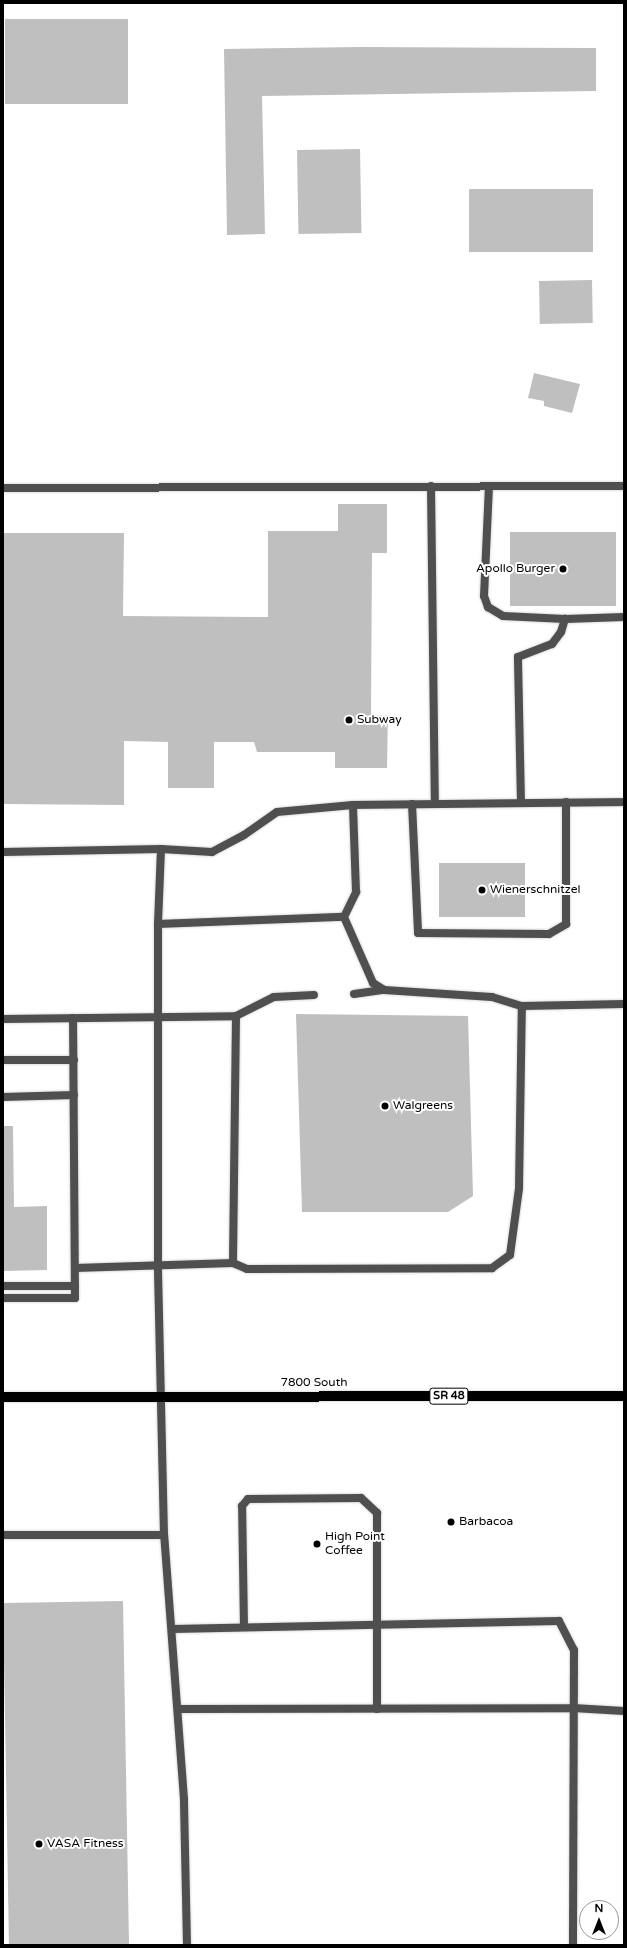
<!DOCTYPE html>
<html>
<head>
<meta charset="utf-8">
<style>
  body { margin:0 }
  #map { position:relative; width:627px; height:1948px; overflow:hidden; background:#fff; font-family:"Varela Round",sans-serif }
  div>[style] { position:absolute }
  .building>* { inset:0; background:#bfbfbf; transform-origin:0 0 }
  .roads { filter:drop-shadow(0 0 1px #dbdbdb) drop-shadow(0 0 1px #dbdbdb) }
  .lane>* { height:8px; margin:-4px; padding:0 4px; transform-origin:4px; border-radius:4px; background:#4f4f4f }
  .primary>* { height:10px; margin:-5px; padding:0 5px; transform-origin:5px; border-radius:5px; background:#000 }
  .dots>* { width:11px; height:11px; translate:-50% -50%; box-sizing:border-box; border:2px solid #fff; border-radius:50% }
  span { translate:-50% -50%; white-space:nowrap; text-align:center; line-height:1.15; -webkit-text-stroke:4px #fff; paint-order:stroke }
  .shield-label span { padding:1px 3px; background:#fff; border:1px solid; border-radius:3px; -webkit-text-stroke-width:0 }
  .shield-label { font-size:11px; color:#000; font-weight:700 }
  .poi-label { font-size:12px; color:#000 }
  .right { translate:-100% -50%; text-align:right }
  .left { translate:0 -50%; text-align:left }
  .street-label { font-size:12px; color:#000 }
  .frame { position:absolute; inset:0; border:4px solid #000; pointer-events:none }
  .north { position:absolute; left:579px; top:1900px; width:40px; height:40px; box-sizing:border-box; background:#fff; border:1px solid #999; border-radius:50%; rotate:0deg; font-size:11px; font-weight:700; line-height:16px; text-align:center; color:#000 }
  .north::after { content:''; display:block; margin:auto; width:14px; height:18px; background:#000; clip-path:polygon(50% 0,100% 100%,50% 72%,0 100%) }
</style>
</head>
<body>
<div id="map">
  <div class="building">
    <i style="left:5px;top:19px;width:123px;height:85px"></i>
    <i style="clip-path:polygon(359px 47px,596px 48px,596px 91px,262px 96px,265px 234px,227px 235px,224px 49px)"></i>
    <i style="left:360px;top:149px;width:84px;height:63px;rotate:89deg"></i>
    <i style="left:469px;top:189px;width:124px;height:63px"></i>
    <i style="left:592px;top:280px;width:43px;height:53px;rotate:89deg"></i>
    <i style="clip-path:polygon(534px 373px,580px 384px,572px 413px,544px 406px,544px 401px,528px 398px)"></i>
    <i style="clip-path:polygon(338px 504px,387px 504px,387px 553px,372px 553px,371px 715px,388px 715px,387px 768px,335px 768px,335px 752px,257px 752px,254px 742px,214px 742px,214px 788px,168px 788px,168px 742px,124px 741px,124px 805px,3px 804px,3px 533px,124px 533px,123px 616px,268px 617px,268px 531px,338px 531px)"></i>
    <i style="left:616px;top:532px;width:74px;height:106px;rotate:90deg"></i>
    <i style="left:439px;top:863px;width:86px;height:54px"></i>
    <i style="clip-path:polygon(296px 1014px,468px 1016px,473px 1196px,448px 1212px,302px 1212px)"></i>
    <i style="clip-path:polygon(3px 1126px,13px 1126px,14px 1207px,47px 1206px,47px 1270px,3px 1271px)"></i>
    <i style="left:123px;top:1601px;width:344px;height:120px;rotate:89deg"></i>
  </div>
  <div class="roads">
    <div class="lane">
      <i style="left:431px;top:486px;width:318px;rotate:89.3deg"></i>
      <i style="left:489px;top:486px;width:110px;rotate:92.6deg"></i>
      <i style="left:484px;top:596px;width:12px;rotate:70deg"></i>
      <i style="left:488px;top:607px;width:17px;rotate:31deg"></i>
      <i style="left:503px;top:616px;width:62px;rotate:2.8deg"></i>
      <i style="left:565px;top:619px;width:59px;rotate:-1.9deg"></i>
      <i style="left:3px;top:488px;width:621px;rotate:-0.18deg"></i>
      <i style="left:521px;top:803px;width:146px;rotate:-91.2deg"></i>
      <i style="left:518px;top:657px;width:36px;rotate:-21deg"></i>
      <i style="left:552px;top:644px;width:15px;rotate:-53deg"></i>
      <i style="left:561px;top:632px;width:14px;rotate:-73deg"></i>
      <i style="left:412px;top:804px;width:129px;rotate:87.3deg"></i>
      <i style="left:418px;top:933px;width:131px;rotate:0.4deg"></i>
      <i style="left:549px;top:934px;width:20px;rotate:-30deg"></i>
      <i style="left:566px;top:924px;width:122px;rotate:-90deg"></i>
      <i style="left:161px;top:849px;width:51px;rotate:3.4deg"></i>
      <i style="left:212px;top:852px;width:36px;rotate:-28deg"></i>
      <i style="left:244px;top:835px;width:40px;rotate:-34.9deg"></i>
      <i style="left:277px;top:812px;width:76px;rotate:-5.3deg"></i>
      <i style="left:3px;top:852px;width:158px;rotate:-1.1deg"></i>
      <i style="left:161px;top:849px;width:75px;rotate:92.3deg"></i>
      <i style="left:344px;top:917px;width:72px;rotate:66.3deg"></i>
      <i style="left:373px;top:983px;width:13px;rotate:32deg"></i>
      <i style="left:384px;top:990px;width:108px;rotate:3.7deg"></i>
      <i style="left:492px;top:997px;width:31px;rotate:17deg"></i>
      <i style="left:522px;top:1006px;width:102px;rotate:-1.1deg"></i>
      <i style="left:354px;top:994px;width:30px;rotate:-8deg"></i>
      <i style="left:236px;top:1016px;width:42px;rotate:-26.6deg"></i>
      <i style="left:274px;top:997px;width:40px;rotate:-2.9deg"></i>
      <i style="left:3px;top:1019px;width:233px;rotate:-0.7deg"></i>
      <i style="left:236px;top:1016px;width:247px;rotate:90.7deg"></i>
      <i style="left:233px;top:1263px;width:15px;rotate:23deg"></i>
      <i style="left:247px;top:1269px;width:245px;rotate:-0.2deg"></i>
      <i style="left:492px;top:1268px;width:22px;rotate:-36deg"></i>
      <i style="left:510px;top:1255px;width:68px;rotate:-82.3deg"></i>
      <i style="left:519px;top:1188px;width:182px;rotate:-89.1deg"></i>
      <i style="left:3px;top:1060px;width:71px"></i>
      <i style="left:3px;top:1097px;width:71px;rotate:-1.6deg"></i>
      <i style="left:75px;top:1268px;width:158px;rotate:-1.8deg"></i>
      <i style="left:3px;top:1286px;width:72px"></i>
      <i style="left:3px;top:1298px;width:72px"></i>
      <i style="left:75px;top:1298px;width:280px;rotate:-90.4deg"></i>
      <i style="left:3px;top:1535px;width:161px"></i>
      <i style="left:244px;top:1627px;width:121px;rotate:-90.9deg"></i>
      <i style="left:242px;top:1506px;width:9px;rotate:-49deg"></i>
      <i style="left:248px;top:1499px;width:113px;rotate:-0.5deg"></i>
      <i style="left:361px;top:1498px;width:22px;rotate:43deg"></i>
      <i style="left:377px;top:1513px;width:196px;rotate:90deg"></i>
      <i style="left:173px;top:1629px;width:386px;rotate:-1.2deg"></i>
      <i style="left:559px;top:1621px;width:33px;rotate:63deg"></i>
      <i style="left:574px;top:1650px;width:295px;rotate:90.2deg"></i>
      <i style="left:178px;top:1709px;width:395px;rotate:-0.1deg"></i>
      <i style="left:573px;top:1708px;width:51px;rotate:3.4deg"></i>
      <i style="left:187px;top:1945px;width:146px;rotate:-91.2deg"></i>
      <i style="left:184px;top:1799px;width:265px;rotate:-94.3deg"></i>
      <i style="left:164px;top:1535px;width:268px;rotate:-91.3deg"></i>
      <i style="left:158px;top:1267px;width:343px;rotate:-90deg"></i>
      <i style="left:158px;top:924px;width:186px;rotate:-2.2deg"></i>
      <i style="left:344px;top:917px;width:28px;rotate:-64deg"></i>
      <i style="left:356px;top:892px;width:87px;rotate:-92deg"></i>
      <i style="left:353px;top:805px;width:271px;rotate:-0.6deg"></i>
    </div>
    <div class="primary">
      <i style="left:3px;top:1397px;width:621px;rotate:-0.09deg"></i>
    </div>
  </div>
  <div class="dots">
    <i style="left:563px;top:569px;background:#000"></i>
    <i style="left:349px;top:720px;background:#000"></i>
    <i style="left:482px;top:890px;background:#000"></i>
    <i style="left:385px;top:1106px;background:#000"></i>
    <i style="left:451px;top:1522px;background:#000"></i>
    <i style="left:317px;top:1544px;background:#000"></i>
    <i style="left:39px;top:1844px;background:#000"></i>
  </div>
  <div class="shield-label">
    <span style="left:449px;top:1396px">SR 48</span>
  </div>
  <div class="poi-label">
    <span class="right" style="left:555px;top:569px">Apollo Burger</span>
    <span class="left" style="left:357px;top:720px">Subway</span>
    <span class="left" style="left:490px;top:890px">Wienerschnitzel</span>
    <span class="left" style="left:393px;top:1106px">Walgreens</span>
    <span class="left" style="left:459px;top:1522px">Barbacoa</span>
    <span class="left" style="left:325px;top:1544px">High Point<br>Coffee</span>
    <span class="left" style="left:47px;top:1844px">VASA Fitness</span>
  </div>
  <div class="street-label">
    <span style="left:314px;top:1383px">7800 South</span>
  </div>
  <div class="frame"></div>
  <div class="north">N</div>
</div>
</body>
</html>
